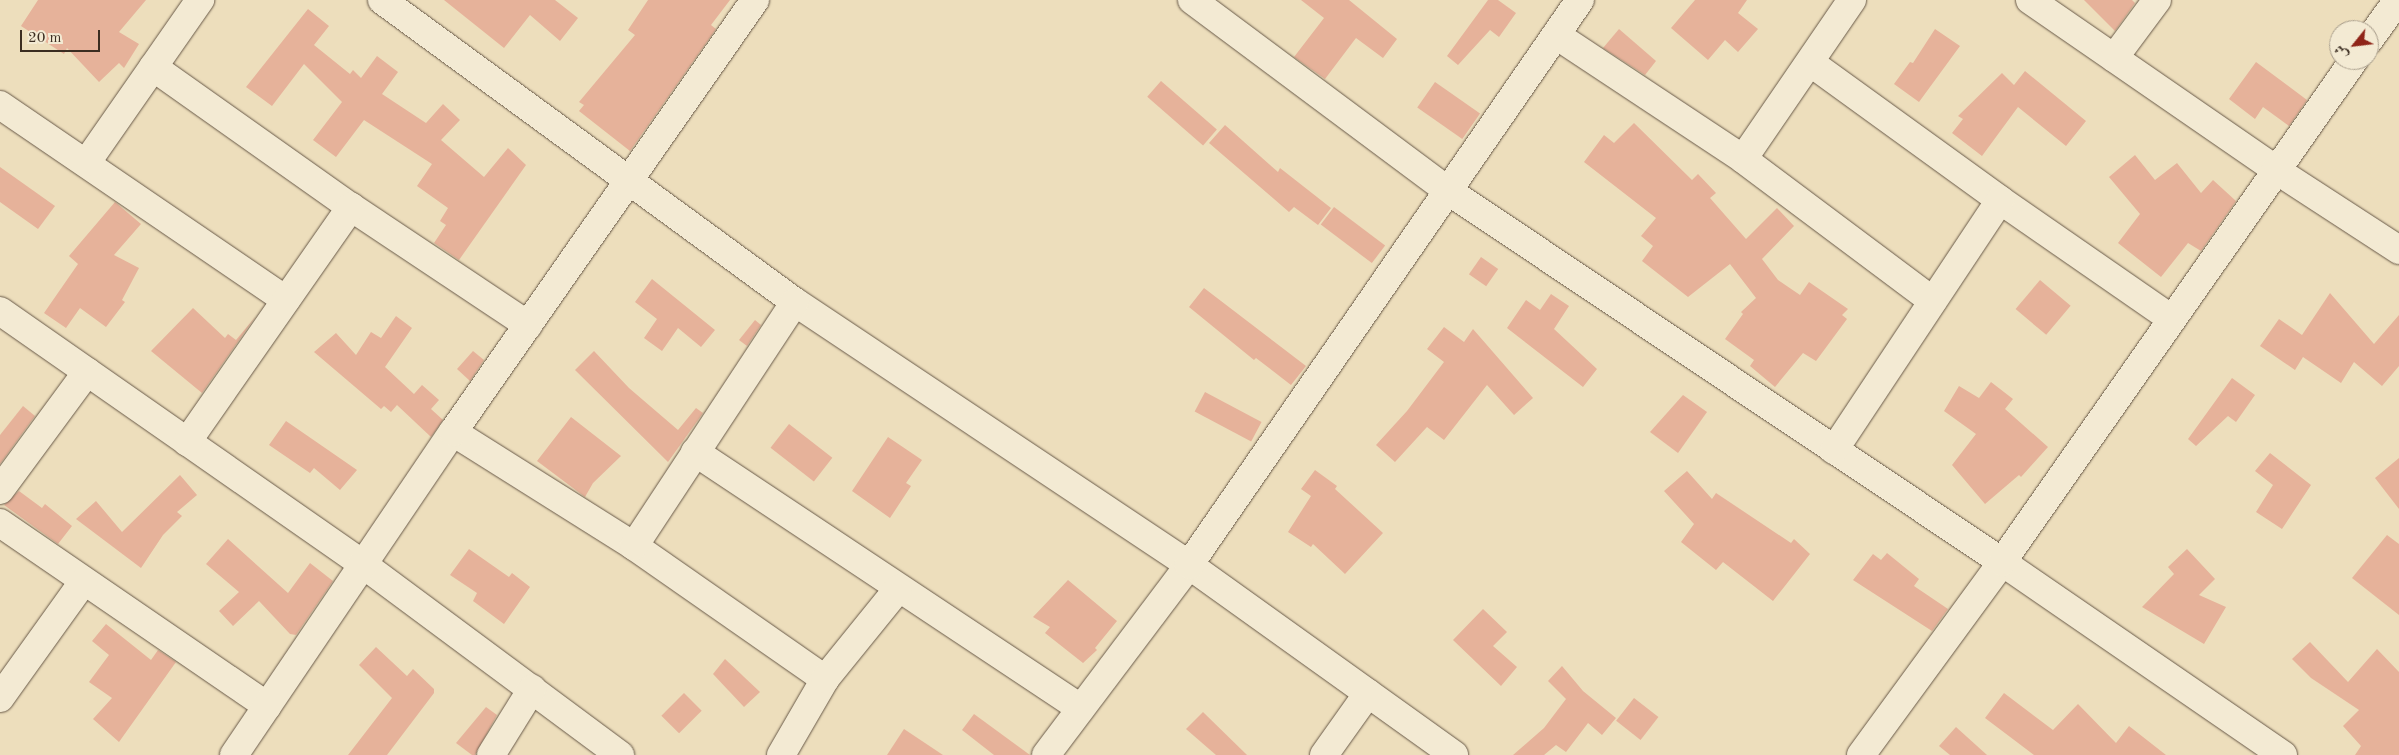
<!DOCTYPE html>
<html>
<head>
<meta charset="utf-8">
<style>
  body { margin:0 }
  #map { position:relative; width:2399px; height:755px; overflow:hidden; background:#eddebc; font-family:"Old Standard TT",Amiri,serif }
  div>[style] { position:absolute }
  .building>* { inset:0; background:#e6b29a; transform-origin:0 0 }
  .roads { filter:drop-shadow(0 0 1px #685948) drop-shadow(0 0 1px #685948) }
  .street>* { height:28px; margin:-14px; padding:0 14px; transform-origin:14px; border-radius:14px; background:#f3ead3 }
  span { translate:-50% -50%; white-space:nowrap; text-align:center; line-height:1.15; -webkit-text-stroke:5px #f3ead3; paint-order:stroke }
  .north { position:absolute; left:2329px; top:20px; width:50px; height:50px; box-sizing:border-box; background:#f3ead3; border:1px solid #a99e8c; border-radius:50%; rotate:241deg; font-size:14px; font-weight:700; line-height:20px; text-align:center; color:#3b2d21 }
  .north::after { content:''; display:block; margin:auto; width:18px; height:22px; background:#8f2418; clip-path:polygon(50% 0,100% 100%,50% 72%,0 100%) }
  .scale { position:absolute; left:20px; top:30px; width:80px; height:22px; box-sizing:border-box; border:2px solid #3b2d21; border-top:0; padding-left:6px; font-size:15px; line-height:18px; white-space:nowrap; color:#3b2d21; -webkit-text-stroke:4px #f3ead3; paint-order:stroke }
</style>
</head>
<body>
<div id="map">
  <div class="building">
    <i style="clip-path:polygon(38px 0,146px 0,119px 32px,139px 44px,124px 68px,119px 63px,99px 82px,67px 48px,64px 54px,21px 26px)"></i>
    <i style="clip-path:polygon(444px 0,555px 0,578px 18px,560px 41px,530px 15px,504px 48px)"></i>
    <i style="clip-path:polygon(648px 0,730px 0,711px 25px,716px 29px,630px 151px,579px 111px,584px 105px,579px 102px,635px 35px,628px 30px)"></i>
    <i style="clip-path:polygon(1301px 0,1349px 0,1397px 39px,1383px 58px,1356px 38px,1325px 79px,1294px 57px,1324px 18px)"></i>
    <i style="clip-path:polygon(1488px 0,1498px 0,1516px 13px,1499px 37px,1490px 30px,1458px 65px,1447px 56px)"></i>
    <i style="clip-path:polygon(1695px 0,1747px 0,1738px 13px,1758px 29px,1738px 52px,1725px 40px,1708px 60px,1671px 28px)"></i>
    <i style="clip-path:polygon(2084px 0,2132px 0,2135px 3px,2115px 31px)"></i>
    <i style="clip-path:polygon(308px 9px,329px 26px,314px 45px,350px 74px,353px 70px,361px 78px,377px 56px,398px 72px,382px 94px,426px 123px,443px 104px,460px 120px,441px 140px,484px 177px,508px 148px,526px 165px,459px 260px,434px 243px,446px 225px,440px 221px,448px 208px,417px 186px,432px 164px,364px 120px,336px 157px,313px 140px,342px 102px,304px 64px,272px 106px,246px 87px)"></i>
    <i style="clip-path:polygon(1619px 29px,1656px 61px,1645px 75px,1603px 48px)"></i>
    <i style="clip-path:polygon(1935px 29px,1960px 46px,1919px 102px,1894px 84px,1910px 62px,1913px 63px)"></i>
    <i style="clip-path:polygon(2256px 62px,2307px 100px,2289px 126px,2263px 107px,2255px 119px,2229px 99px)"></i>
    <i style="clip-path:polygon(2025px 71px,2086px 121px,2066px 146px,2018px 107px,1982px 156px,1952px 133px,1963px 119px,1958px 116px,2002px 73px,2014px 85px)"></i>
    <i style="left:1161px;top:81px;width:74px;height:21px;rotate:41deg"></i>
    <i style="left:1435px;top:82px;width:55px;height:31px;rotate:35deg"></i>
    <i style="clip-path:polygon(1634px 123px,1692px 180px,1698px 174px,1716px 193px,1710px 198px,1746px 239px,1777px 208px,1794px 226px,1762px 259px,1778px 280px,1800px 295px,1809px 282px,1848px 309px,1842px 315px,1847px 319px,1816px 361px,1803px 353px,1775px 387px,1750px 366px,1754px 360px,1725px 339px,1743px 314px,1741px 312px,1756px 298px,1730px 264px,1688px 297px,1642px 261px,1653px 246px,1641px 236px,1656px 218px,1584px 162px,1604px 135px,1614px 143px)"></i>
    <i style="clip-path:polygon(1225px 125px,1278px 172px,1280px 168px,1331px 208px,1318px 225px,1294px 207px,1289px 212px,1209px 143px)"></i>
    <i style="clip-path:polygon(2135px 155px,2155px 180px,2177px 163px,2201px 193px,2213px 180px,2236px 201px,2201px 251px,2188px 243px,2161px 277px,2118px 243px,2140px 214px,2109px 177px)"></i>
    <i style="clip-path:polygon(0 167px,55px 206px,38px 229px,0 202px)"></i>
    <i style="clip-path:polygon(115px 202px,141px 224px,114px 255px,139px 268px,122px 300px,125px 302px,106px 327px,80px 308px,66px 328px,44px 313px,78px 264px,69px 256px)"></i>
    <i style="left:1334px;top:207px;width:64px;height:22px;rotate:37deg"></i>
    <i style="left:1481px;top:257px;width:21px;height:21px;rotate:35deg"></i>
    <i style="clip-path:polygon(652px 279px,715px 330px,701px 347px,678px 328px,662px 351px,644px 338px,657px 319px,635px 302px)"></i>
    <i style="left:2040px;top:280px;width:40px;height:38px;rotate:40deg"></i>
    <i style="clip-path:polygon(1204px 288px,1306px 366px,1291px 385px,1256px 358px,1254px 360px,1189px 307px)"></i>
    <i style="clip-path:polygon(2330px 293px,2374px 344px,2399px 315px,2399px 366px,2382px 386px,2354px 362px,2341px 383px,2303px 357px,2295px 370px,2260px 346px,2279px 319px,2302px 335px)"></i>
    <i style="clip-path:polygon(1551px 294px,1569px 306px,1554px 329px,1597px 369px,1583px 387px,1507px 328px,1526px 300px,1540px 310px)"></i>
    <i style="clip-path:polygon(193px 308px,225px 338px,228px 334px,236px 340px,256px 316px,202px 393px,151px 351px)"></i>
    <i style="clip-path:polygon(396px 316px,412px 328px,385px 367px,414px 394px,422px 385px,439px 400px,431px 409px,443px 420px,431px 437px,397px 405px,391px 412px,384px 406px,381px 409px,314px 352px,336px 333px,356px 355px,371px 332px,381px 338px)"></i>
    <i style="clip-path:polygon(755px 320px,761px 325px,747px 346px,739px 340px)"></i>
    <i style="clip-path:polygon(1444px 327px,1464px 342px,1473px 329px,1533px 398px,1514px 415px,1487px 385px,1444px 440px,1427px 427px,1395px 462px,1376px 445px,1407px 411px,1444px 362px,1427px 349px)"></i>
    <i style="clip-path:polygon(473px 351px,484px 360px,470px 381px,457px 369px)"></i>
    <i style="clip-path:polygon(594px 351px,629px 388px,678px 430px,696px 408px,703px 413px,668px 462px,575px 370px)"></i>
    <i style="clip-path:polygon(2232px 378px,2255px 395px,2236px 422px,2228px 416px,2196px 446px,2188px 439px)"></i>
    <i style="clip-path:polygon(1991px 382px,2013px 399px,2005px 409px,2048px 447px,2021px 477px,2019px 475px,1985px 504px,1952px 465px,1976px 434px,1944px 411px,1959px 386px,1979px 398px)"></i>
    <i style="left:1205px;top:392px;width:64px;height:22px;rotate:28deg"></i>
    <i style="clip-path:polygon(1683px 395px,1707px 412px,1678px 453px,1650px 432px)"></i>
    <i style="clip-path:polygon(23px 406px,35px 416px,0 464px,0 435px)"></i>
    <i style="clip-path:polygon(571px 417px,621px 456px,593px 483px,585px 497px,537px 461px)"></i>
    <i style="clip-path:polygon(286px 421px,357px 470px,340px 490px,314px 468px,310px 473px,269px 445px)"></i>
    <i style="left:789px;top:424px;width:55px;height:30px;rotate:38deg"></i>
    <i style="clip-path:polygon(888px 437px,922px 460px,906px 483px,911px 486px,890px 518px,852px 491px)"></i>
    <i style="clip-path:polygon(2270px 453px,2311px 485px,2282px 529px,2256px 512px,2273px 485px,2255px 471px)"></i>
    <i style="clip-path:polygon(2399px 458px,2399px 509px,2375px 478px)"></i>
    <i style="clip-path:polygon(1315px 470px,1337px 486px,1335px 489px,1383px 533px,1345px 574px,1313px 544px,1311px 547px,1288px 532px,1311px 496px,1301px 489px)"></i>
    <i style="clip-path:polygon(1687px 471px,1712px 499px,1716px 493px,1791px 543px,1794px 539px,1810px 554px,1773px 601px,1723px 562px,1716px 570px,1681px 542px,1694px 524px,1664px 491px)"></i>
    <i style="clip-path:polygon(180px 475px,197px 495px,177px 512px,182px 516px,163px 535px,141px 568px,76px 519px,96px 501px,122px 532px)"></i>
    <i style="clip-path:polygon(19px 491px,42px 508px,45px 504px,72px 526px,58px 544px,4px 505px)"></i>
    <i style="clip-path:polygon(2387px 535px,2399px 544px,2399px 615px,2352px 578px)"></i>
    <i style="clip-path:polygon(228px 539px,288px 593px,310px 563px,333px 581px,296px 635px,290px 634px,259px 601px,233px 626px,219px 611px,239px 592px,206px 564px)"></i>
    <i style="clip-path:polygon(469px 549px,509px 577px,512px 573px,530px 587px,504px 624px,473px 601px,477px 593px,450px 575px)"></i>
    <i style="clip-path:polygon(2187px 549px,2215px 579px,2199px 595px,2226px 607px,2204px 644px,2142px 607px,2174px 574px,2168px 567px)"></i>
    <i style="clip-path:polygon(1887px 553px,1919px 579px,1914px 586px,1948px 609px,1932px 631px,1853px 580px,1873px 554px,1881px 560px)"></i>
    <i style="clip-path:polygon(1068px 580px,1117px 621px,1095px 648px,1097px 650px,1083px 663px,1045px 633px,1050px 627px,1033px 617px)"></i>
    <i style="clip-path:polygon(1483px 609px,1507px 632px,1493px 646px,1517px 667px,1501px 686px,1453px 640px)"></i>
    <i style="clip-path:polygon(106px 624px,151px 660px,158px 650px,176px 662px,119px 742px,93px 719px,112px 698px,89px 682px,109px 655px,92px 641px)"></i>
    <i style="clip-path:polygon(2310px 642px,2348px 682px,2377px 649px,2399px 672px,2399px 755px,2355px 755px,2361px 746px,2343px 726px,2359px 710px,2311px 678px,2292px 659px)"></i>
    <i style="clip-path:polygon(376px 647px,407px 676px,413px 669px,434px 689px,434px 693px,387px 755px,348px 755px,392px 698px,359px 665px)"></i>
    <i style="clip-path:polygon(725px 659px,760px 692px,744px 707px,713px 674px)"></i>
    <i style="clip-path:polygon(1562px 666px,1583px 691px,1616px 718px,1602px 735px,1588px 723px,1566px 752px,1556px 745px,1544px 755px,1513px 755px,1544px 728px,1566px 699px,1548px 681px)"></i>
    <i style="left:684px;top:693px;width:25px;height:32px;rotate:45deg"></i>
    <i style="clip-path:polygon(2004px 693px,2053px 730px,2078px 704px,2116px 743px,2129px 726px,2166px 755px,2034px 755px,1985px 718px)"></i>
    <i style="left:1634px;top:698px;width:31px;height:29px;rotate:38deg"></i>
    <i style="clip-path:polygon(486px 707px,497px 715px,475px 755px,472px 755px,456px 743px)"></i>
    <i style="clip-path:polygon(1203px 712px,1247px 755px,1216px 755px,1186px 729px)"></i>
    <i style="clip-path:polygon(974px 714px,1030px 755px,994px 755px,962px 730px)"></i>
    <i style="clip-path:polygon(1956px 727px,1987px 755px,1950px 755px,1939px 746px)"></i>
    <i style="clip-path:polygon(904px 729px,943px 755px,887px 755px)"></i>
  </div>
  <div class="roads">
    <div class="street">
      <i style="left:382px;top:0;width:512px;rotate:36.18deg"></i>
      <i style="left:795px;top:302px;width:474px;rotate:33.7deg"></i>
      <i style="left:1189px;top:565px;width:326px;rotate:35.6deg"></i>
      <i style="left:1192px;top:0;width:322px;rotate:36.7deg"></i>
      <i style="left:1450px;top:192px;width:665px;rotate:33.83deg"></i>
      <i style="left:2002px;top:562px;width:341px;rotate:34.5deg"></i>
      <i style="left:2030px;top:0;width:299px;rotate:34.6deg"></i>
      <i style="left:2276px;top:170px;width:147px;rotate:33deg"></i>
      <i style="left:1556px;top:35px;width:224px;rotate:33.5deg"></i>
      <i style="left:1743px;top:159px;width:237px;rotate:36.8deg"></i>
      <i style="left:2369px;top:40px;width:49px;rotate:-54.1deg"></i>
      <i style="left:2114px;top:58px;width:72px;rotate:-53.4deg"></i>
      <i style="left:1811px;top:63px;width:233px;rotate:35.9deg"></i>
      <i style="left:2000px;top:200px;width:209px;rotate:34.7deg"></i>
      <i style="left:153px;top:67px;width:242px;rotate:35.3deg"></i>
      <i style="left:351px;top:207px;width:213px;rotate:33.7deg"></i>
      <i style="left:0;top:105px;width:346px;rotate:34.3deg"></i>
      <i style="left:1743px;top:159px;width:193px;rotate:-55.6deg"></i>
      <i style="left:87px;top:162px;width:198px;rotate:-55.1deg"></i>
      <i style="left:0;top:311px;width:444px;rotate:34.9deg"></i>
      <i style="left:364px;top:565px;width:319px;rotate:36.6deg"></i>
      <i style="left:453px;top:432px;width:214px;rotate:32.2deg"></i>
      <i style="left:634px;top:546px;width:233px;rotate:34.9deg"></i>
      <i style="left:187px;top:442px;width:287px;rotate:-55.1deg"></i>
      <i style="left:1834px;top:450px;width:300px;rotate:-56.4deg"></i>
      <i style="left:695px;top:452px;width:463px;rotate:33.6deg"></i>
      <i style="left:0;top:490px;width:147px;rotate:-53.6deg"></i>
      <i style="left:0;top:523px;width:324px;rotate:34.4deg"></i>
      <i style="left:634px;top:546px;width:292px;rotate:-56.6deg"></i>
      <i style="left:0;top:698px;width:143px;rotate:-54.4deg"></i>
      <i style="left:234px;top:755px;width:390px;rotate:-55.9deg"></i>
      <i style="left:453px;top:432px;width:527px;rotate:-55.04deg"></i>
      <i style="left:491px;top:755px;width:78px;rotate:-58.2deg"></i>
      <i style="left:781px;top:755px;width:88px;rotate:-59.9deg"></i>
      <i style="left:825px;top:679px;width:116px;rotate:-51deg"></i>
      <i style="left:1046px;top:755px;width:238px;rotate:-53deg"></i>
      <i style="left:1189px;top:565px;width:687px;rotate:-55.32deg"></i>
      <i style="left:1324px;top:755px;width:76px;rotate:-54.6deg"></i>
      <i style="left:1861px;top:755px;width:239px;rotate:-53.8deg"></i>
      <i style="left:2002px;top:562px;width:613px;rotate:-54.96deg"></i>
    </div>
  </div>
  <div class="north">ش</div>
  <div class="scale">20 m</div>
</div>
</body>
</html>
